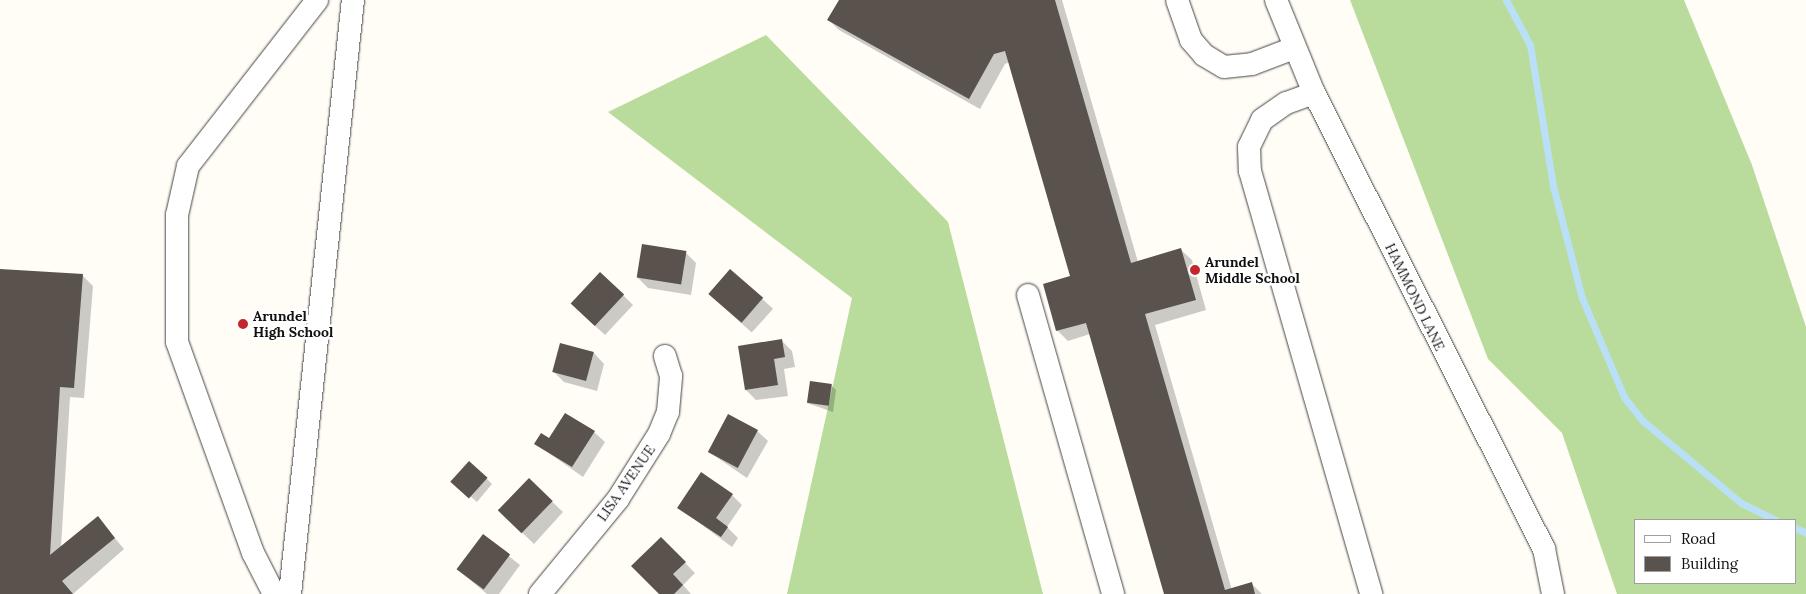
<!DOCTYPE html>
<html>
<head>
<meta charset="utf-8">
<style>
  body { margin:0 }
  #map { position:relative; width:1806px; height:594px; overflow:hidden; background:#fffdf5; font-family:Lora,serif }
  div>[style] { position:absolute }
  .forest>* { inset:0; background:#b9dc9c }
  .shadow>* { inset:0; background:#0003; transform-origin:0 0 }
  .stream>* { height:7px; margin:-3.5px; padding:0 3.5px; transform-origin:3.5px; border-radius:3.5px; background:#b9e0f7 }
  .building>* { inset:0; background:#5a524d; transform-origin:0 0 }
  .roads { filter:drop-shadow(0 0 1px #444) drop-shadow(0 0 1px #444) }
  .minor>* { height:22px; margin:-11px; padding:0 11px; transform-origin:11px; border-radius:11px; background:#fff }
  .dots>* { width:14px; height:14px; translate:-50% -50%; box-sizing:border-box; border:2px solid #fff; border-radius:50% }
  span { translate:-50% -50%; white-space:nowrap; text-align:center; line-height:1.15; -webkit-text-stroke:5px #fff; paint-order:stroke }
  .poi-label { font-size:14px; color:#111; font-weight:700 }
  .left { translate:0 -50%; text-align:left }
  .street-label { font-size:14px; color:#111 }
  .legend { position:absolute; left:1634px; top:519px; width:162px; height:65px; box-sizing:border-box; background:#fff; border:1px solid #a0a0a0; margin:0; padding:6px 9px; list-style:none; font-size:15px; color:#111 }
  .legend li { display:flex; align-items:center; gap:10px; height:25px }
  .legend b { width:25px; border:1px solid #a0a0a0 }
</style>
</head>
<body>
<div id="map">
  <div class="forest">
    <i style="clip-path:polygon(evenodd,1350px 0,1684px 0,1752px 165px,1806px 327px,1806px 594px,1617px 594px,1562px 433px,1488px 359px,1350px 0,1795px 520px,1795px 583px,1635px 583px,1635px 520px,1795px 520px)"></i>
    <i style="clip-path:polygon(766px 35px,948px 222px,1043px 594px,787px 594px,852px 298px,608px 112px)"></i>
  </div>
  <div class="shadow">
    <i style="clip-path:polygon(840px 0,1062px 0,1138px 262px,1181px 250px,1192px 260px,1206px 310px,1155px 325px,1232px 590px,1252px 584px,1262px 594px,1165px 594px,1090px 334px,1068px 341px,1057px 330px,1071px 277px,1010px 62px,1005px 64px,980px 109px,839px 30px,829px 20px)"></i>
    <i style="clip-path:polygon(686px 253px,696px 263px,691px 295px,648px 288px,638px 278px)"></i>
    <i style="clip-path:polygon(0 270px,82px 275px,93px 286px,84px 398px,70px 397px,61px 547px,98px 518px,124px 549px,73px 594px,0 594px)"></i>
    <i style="left:730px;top:270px;width:58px;height:32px;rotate:42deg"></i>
    <i style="clip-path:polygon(623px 295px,633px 305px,605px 335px,582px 314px)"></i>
    <i style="clip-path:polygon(782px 341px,792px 351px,795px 367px,784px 369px,788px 396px,756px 400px,746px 390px)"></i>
    <i style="clip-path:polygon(561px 344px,594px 353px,604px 364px,597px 391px,564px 382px,553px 371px)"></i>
    <i style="clip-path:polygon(831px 385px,836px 390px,833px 412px,807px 403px)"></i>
    <i style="clip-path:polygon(757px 431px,768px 441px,747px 478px,709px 452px)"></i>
    <i style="clip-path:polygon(594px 432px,605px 442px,583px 477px,536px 444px)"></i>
    <i style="clip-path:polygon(487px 479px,492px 484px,477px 502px,458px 486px)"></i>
    <i style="clip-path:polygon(529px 480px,563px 512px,534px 544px,511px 522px)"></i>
    <i style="clip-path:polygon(732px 495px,742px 505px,727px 527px,738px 538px,732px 547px,679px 508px)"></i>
    <i style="clip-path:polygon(483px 536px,520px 565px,499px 594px,487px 594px,458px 570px)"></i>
    <i style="clip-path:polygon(661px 539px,695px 573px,683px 585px,691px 594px,660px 594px)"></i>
  </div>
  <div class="stream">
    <i style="left:1506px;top:0;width:51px;rotate:61.9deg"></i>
    <i style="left:1530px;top:45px;width:143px;rotate:80.7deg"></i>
    <i style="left:1553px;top:186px;width:116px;rotate:75.5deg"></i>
    <i style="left:1582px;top:298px;width:108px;rotate:67deg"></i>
    <i style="left:1624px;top:397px;width:31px;rotate:52deg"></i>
    <i style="left:1643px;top:421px;width:128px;rotate:39.9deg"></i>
    <i style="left:1741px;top:503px;width:39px;rotate:26deg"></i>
    <i style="left:1795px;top:528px;width:12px;rotate:24deg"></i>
  </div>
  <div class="building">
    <i style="clip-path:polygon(839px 0,1055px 0,1131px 263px,1181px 248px,1196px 300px,1145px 314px,1225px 590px,1252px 582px,1255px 594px,1164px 594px,1086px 323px,1056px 331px,1043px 284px,1070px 276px,1005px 51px,994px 54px,969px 99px,827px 20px)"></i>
    <i style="left:642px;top:244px;width:45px;height:34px;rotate:9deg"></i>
    <i style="clip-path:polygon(0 269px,83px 274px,74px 388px,60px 387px,50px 555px,98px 516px,115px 538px,62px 581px,73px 594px,0 594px)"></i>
    <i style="left:730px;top:269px;width:44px;height:33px;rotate:41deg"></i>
    <i style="left:600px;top:272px;width:33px;height:43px;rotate:43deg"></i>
    <i style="clip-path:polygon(782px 339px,785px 357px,774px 359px,778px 385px,745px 390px,738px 346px)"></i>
    <i style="left:560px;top:343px;width:35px;height:30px;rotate:15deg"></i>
    <i style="left:810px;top:381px;width:22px;height:22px;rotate:8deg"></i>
    <i style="clip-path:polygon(565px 413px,595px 431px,572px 467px,534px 444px,541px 433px,549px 438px)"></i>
    <i style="left:728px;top:414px;width:34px;height:43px;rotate:28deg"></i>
    <i style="left:469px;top:461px;width:25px;height:28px;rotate:42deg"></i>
    <i style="clip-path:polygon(701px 472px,733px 494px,716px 518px,728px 527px,721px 537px,677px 508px)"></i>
    <i style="left:529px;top:478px;width:33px;height:45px;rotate:44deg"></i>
    <i style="left:483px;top:534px;width:34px;height:44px;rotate:37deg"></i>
    <i style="clip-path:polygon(661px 537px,686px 562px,673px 574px,683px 585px,674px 594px,659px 594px,631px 566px)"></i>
  </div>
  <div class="roads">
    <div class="minor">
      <i style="left:1177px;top:0;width:42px;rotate:70.7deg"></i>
      <i style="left:1191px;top:40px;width:20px;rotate:49deg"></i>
      <i style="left:1204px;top:55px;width:23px;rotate:31deg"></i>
      <i style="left:1224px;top:67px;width:28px;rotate:-6deg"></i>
      <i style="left:1252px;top:64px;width:45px;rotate:-20.9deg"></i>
      <i style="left:1276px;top:0;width:100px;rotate:67.8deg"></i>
      <i style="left:1314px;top:93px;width:511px;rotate:63.23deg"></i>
      <i style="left:1544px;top:549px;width:46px;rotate:78.7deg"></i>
      <i style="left:1314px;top:93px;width:30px;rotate:160deg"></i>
      <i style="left:1286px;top:103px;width:29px;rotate:145deg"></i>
      <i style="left:1262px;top:120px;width:30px;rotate:116deg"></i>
      <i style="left:1249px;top:147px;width:24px;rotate:88deg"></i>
      <i style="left:1250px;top:171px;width:440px;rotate:74deg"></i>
      <i style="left:1028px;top:295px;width:311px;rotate:74.1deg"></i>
      <i style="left:274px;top:594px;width:46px;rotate:-117.1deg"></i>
      <i style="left:253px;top:553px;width:224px;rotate:-109.8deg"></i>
      <i style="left:177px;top:342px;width:127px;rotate:-90deg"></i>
      <i style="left:177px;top:215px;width:50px;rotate:-77.3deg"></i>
      <i style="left:188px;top:166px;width:210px;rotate:-52.1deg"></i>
      <i style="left:290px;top:594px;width:597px;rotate:-83.95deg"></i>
      <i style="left:540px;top:594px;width:123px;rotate:-50.6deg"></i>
      <i style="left:618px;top:499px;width:77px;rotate:-57.8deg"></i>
      <i style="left:659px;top:434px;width:24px;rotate:-68deg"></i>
      <i style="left:668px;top:412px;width:36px;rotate:-85deg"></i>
      <i style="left:671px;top:376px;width:21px;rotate:-107deg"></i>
    </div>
  </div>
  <div class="dots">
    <i style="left:1195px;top:270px;background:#c4262e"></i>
    <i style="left:243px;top:324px;background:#c4262e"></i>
  </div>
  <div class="poi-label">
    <span class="left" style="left:1205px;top:270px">Arundel<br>Middle School</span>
    <span class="left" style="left:253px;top:324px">Arundel<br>High School</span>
  </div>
  <div class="street-label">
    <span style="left:1415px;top:297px;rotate:64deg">HAMMOND LANE</span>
    <span style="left:626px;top:483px;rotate:-55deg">LISA AVENUE</span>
  </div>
  <ul class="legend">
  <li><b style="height:6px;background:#fff"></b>Road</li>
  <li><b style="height:14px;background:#5a524d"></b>Building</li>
  </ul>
</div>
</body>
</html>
